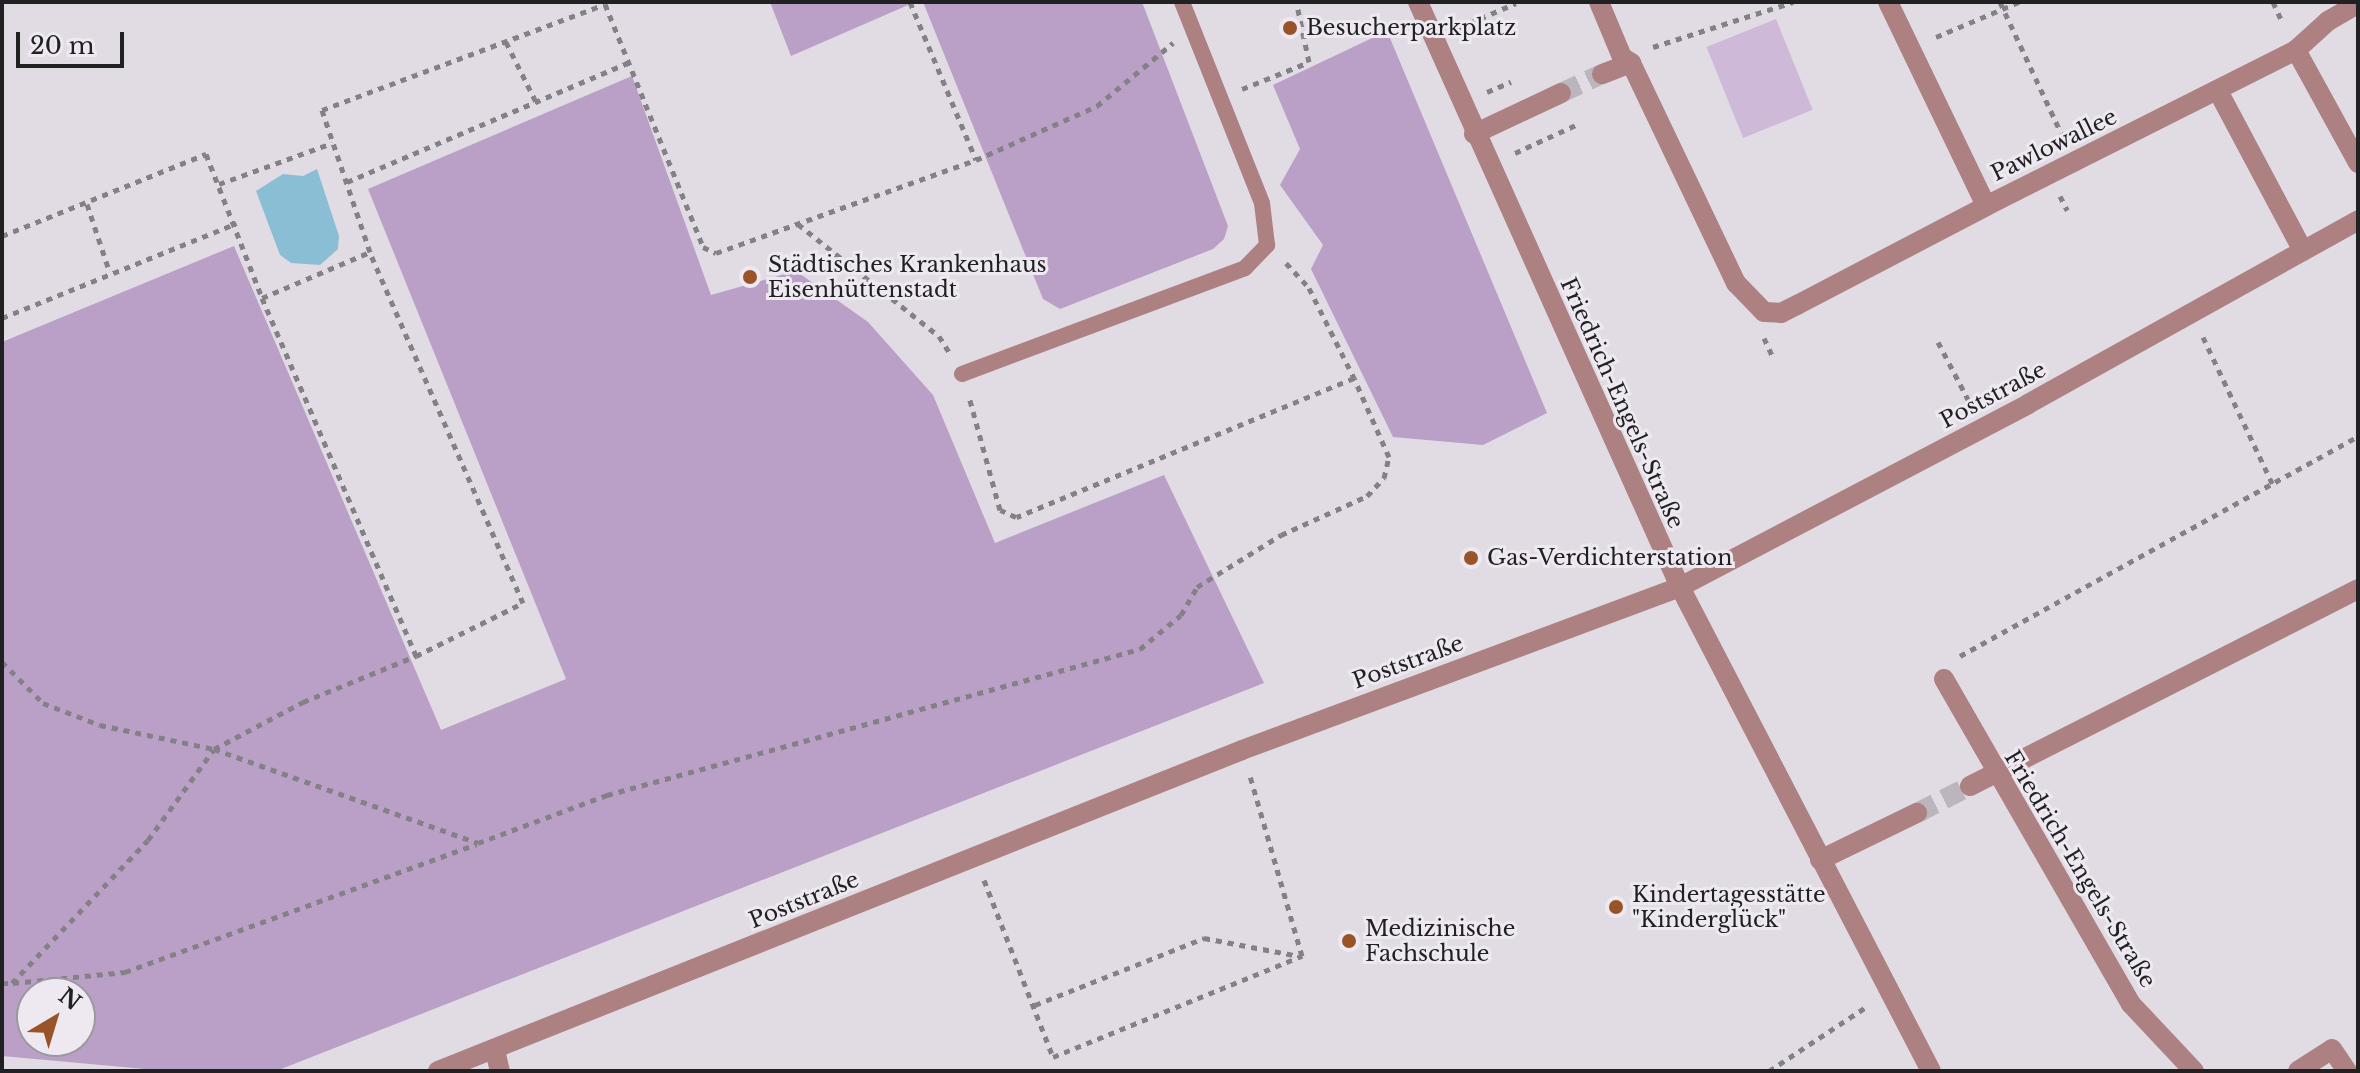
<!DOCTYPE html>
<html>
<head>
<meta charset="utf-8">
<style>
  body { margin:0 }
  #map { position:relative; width:2360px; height:1073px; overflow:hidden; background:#e1dce4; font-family:"Libre Baskerville",serif }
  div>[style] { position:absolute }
  .green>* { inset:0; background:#cebad8; transform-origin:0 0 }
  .forest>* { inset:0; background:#ba9fc7 }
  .water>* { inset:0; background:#8abed5 }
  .minor-tunnel>* { height:20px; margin-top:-10px; transform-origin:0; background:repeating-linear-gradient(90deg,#bbb6bd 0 20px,transparent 0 30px) }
  .path>* { height:5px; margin-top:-2.5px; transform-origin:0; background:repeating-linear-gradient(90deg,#848186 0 6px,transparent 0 12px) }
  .service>* { height:16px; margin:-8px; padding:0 8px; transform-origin:8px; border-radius:8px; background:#ad8082 }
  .minor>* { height:20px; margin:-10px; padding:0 10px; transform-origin:10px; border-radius:10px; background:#ad8082 }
  .dots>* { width:22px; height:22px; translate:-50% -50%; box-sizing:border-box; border:4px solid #eee9f1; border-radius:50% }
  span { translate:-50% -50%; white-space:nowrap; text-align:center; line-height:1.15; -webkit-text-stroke:6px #eee9f1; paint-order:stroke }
  .poi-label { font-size:22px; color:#212022 }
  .left { translate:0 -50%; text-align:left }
  .street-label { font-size:22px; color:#212022 }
  .frame { position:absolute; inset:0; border:4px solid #212022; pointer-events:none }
  .north { position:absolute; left:16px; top:977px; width:80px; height:80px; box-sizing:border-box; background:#eee9f1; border:2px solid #9c999e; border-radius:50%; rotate:38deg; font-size:22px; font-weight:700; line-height:32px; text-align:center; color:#212022 }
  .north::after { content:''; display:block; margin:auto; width:28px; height:36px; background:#995329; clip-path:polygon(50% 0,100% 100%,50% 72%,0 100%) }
  .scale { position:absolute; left:16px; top:32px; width:108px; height:36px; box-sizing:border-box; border:4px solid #212022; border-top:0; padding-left:10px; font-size:24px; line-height:28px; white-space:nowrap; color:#212022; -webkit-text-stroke:6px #eee9f1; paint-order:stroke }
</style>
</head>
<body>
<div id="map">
  <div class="green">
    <i style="left:1776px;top:19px;width:98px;height:75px;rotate:68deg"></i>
  </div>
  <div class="forest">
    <i style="clip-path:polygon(770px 2px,915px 2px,791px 56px)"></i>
    <i style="clip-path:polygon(923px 2px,1142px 2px,1228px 226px,1224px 239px,1213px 249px,1060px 309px,1043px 299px)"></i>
    <i style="clip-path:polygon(1387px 31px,1547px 413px,1483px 445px,1393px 437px,1311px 269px,1323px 245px,1280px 185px,1300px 149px,1273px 85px)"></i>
    <i style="clip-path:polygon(evenodd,632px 76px,711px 295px,796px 271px,868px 322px,933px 395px,995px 543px,1164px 475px,1264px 683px,276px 1071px,167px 1071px,2px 1056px,2px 342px,234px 246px,441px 730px,566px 679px,368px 189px,632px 76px,32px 993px,80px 993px,80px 1041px,32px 1041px,32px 993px)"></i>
  </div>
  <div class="water">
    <i style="clip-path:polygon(317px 169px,339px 236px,338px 249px,320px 265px,291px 263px,280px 255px,256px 191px,283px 174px,303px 176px)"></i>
  </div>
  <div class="minor-tunnel">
    <i style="left:1561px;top:93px;width:45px;rotate:-24.9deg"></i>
    <i style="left:1917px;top:813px;width:59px;rotate:-27deg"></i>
  </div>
  <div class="path">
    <i style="left:910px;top:2px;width:171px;rotate:67.3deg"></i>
    <i style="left:2000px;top:2px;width:151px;rotate:65deg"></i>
    <i style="left:2273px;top:2px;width:23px;rotate:65deg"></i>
    <i style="left:1458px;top:28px;width:63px;rotate:-23.3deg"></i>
    <i style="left:1936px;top:37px;width:90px;rotate:-22.9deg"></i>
    <i style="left:506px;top:42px;width:67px;rotate:63.4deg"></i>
    <i style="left:1653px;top:47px;width:147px;rotate:-17.8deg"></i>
    <i style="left:1242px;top:89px;width:72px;rotate:-21.9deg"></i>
    <i style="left:1309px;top:62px;width:58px;rotate:-101.9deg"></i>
    <i style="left:1487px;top:92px;width:26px;rotate:-23deg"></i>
    <i style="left:1515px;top:153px;width:67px;rotate:-24.7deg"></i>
    <i style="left:347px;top:182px;width:305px;rotate:-23deg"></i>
    <i style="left:219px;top:184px;width:120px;rotate:-19.9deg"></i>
    <i style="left:2060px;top:196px;width:16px;rotate:63deg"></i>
    <i style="left:87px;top:204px;width:70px;rotate:71.6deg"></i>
    <i style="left:798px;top:224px;width:180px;rotate:38.5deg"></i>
    <i style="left:939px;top:336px;width:19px;rotate:58deg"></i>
    <i style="left:2px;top:236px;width:220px;rotate:-21.9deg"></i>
    <i style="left:206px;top:154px;width:155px;rotate:68.7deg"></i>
    <i style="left:262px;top:298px;width:117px;rotate:-23.1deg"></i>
    <i style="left:370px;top:252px;width:150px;rotate:-108.7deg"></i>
    <i style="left:322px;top:110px;width:302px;rotate:-20.5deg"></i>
    <i style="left:605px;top:4px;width:262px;rotate:68deg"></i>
    <i style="left:703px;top:247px;width:14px;rotate:25deg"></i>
    <i style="left:716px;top:253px;width:276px;rotate:-19.7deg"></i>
    <i style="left:976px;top:160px;width:133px;rotate:-24.1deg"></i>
    <i style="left:1097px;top:106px;width:99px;rotate:-39.7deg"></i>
    <i style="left:1286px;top:263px;width:34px;rotate:47deg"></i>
    <i style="left:1309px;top:288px;width:101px;rotate:63.4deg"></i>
    <i style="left:262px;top:298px;width:390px;rotate:66.7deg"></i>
    <i style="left:2px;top:318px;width:253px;rotate:-22deg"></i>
    <i style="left:2203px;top:337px;width:164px;rotate:64.7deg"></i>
    <i style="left:1764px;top:338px;width:23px;rotate:65deg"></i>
    <i style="left:1938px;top:342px;width:71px;rotate:62.4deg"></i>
    <i style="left:1960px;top:656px;width:455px;rotate:-28.9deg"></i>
    <i style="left:2px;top:662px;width:58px;rotate:45deg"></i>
    <i style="left:43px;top:703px;width:61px;rotate:21.1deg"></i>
    <i style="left:100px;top:725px;width:116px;rotate:11.9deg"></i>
    <i style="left:214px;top:749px;width:280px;rotate:19.6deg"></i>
    <i style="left:478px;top:843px;width:138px;rotate:-20.4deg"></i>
    <i style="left:607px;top:795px;width:553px;rotate:-15.32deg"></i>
    <i style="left:1140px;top:649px;width:53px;rotate:-39.7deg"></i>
    <i style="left:1181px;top:615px;width:32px;rotate:-60deg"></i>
    <i style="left:1197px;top:587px;width:99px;rotate:-31.8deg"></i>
    <i style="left:1281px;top:535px;width:94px;rotate:-24.4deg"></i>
    <i style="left:1367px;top:496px;width:25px;rotate:-47deg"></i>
    <i style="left:1384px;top:478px;width:22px;rotate:-77deg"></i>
    <i style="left:1389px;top:457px;width:86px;rotate:-113.9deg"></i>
    <i style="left:1354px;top:378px;width:365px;rotate:157.6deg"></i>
    <i style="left:1016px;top:517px;width:17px;rotate:-156deg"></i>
    <i style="left:1000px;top:510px;width:117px;rotate:-105.3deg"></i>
    <i style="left:984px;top:880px;width:190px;rotate:68.7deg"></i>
    <i style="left:1053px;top:1057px;width:269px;rotate:-22.1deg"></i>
    <i style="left:1302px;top:956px;width:187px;rotate:-106.1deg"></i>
    <i style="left:2px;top:983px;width:10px"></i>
    <i style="left:12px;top:983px;width:197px;rotate:-46.4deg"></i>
    <i style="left:148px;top:840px;width:112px;rotate:-54deg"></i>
    <i style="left:214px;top:749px;width:101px;rotate:-27.8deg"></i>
    <i style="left:303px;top:702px;width:122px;rotate:-22.2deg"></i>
    <i style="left:416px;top:656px;width:119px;rotate:-26.4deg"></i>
    <i style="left:523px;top:603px;width:383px;rotate:-113.6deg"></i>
    <i style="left:13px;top:983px;width:113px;rotate:-5.6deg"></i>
    <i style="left:125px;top:972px;width:374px;rotate:-20deg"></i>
    <i style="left:1035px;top:1005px;width:182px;rotate:-21.6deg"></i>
    <i style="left:1204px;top:938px;width:97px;rotate:10.7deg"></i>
    <i style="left:1769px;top:1071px;width:116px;rotate:-33.4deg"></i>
  </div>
  <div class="service">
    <i style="left:962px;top:374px;width:302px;rotate:-20.5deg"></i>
    <i style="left:1245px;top:268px;width:32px;rotate:-46deg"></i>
    <i style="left:1267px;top:245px;width:42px;rotate:-96.8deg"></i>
    <i style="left:1262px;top:203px;width:216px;rotate:-111.7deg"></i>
  </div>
  <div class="minor">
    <i style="left:1418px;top:2px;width:641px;rotate:65.87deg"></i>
    <i style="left:1680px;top:587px;width:545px;rotate:62.59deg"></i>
    <i style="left:1599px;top:2px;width:60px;rotate:67.3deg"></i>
    <i style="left:1622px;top:57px;width:11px;rotate:34deg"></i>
    <i style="left:1631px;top:63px;width:31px;rotate:159deg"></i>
    <i style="left:1888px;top:2px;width:226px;rotate:64.3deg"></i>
    <i style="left:1986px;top:206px;width:347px;rotate:-26.7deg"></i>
    <i style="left:2296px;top:50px;width:43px;rotate:-42.2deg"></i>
    <i style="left:2328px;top:21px;width:34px;rotate:-30deg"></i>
    <i style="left:2296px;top:50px;width:129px;rotate:61.2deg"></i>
    <i style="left:1631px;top:63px;width:244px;rotate:64.5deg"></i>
    <i style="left:1736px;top:283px;width:40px;rotate:46deg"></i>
    <i style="left:1764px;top:312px;width:17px;rotate:3deg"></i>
    <i style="left:1781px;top:313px;width:18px;rotate:-27deg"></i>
    <i style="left:1797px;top:305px;width:213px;rotate:-27.6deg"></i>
    <i style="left:2218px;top:91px;width:181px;rotate:62deg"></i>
    <i style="left:1474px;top:134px;width:96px;rotate:-25.2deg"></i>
    <i style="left:1944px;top:679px;width:375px;rotate:60.1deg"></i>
    <i style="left:2131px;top:1004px;width:92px;rotate:46.8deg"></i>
    <i style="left:1970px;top:786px;width:435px;rotate:-26.9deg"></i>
    <i style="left:1820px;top:860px;width:108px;rotate:-25.9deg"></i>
    <i style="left:495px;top:1050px;width:22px;rotate:77deg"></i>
    <i style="left:438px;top:1071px;width:866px;rotate:-21.76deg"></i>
    <i style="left:1242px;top:750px;width:467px;rotate:-20.4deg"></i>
    <i style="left:1680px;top:587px;width:393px;rotate:-27.7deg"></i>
    <i style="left:2028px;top:404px;width:378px;rotate:-29.1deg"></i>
    <i style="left:2298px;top:1071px;width:40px;rotate:-32.9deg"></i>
    <i style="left:2332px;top:1049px;width:27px;rotate:56deg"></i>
  </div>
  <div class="dots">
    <i style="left:1290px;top:28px;background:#995329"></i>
    <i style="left:750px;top:277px;background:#995329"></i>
    <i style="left:1471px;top:558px;background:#995329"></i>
    <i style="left:1616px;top:907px;background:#995329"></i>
    <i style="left:1349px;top:941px;background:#995329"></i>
  </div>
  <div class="poi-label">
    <span class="left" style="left:1306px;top:28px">Besucherparkplatz</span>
    <span class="left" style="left:768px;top:277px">Städtisches Krankenhaus<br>Eisenhüttenstadt</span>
    <span class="left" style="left:1487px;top:558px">Gas-Verdichterstation</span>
    <span class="left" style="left:1632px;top:907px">Kindertagesstätte<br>"Kinderglück"</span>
    <span class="left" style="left:1365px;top:941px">Medizinische<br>Fachschule</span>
  </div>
  <div class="street-label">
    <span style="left:2054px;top:145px;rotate:-26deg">Pawlowallee</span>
    <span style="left:1993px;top:395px;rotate:-28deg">Poststraße</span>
    <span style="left:1622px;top:403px;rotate:66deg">Friedrich-Engels-Straße</span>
    <span style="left:1408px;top:662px;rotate:-20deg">Poststraße</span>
    <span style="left:2080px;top:869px;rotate:59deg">Friedrich-Engels-Straße</span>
    <span style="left:804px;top:900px;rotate:-22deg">Poststraße</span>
  </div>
  <div class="frame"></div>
  <div class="north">N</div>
  <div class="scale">20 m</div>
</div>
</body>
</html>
